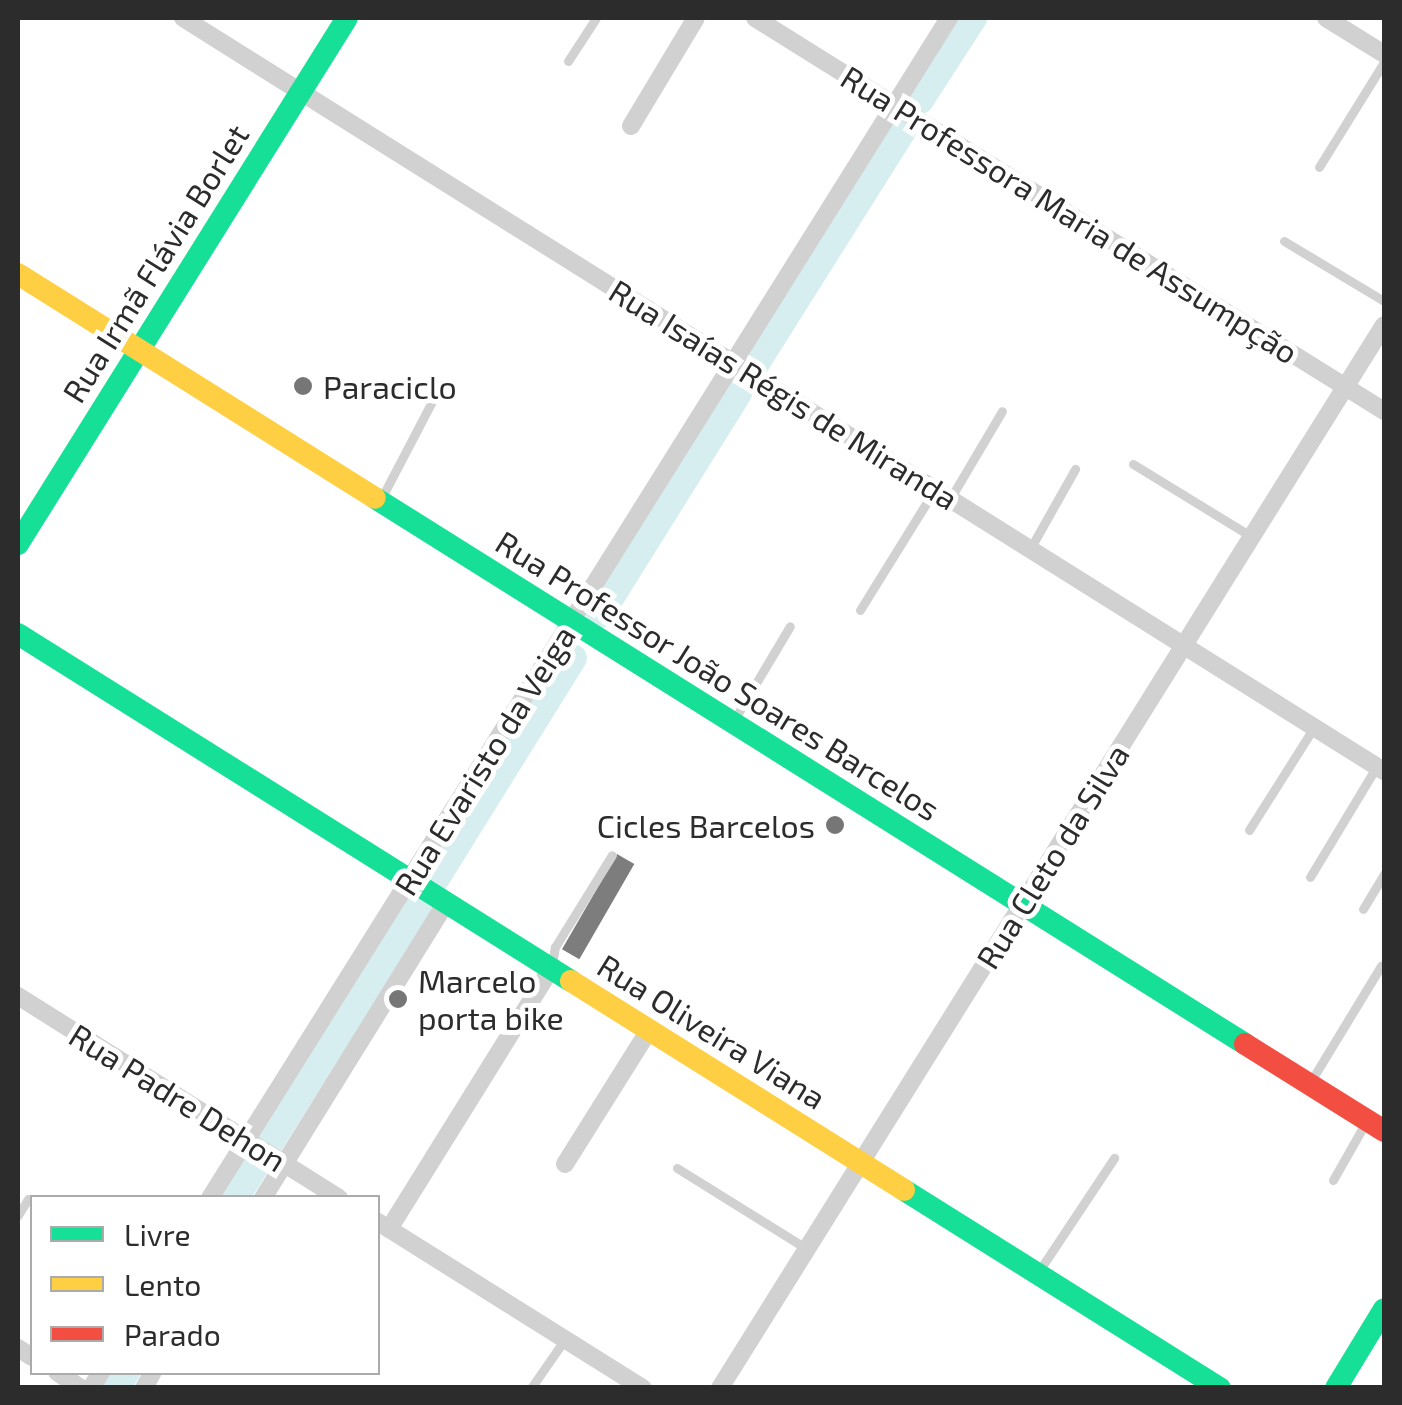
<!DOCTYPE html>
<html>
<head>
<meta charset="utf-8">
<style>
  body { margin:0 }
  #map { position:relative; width:1402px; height:1405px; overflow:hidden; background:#fff; font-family:"Exo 2",sans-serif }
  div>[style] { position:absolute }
  .river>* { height:28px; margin:-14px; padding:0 14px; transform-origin:14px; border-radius:14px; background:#d6eef0 }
  .building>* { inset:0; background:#7d7d7d; transform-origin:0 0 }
  .lane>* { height:9px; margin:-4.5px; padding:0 4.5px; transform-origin:4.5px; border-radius:4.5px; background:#d1d1d1 }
  .street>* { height:18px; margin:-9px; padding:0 9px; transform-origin:9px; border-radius:9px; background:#d1d1d1 }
  .fast>* { height:22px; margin:-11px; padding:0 11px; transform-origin:11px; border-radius:11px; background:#16e098 }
  .slow>* { height:22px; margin:-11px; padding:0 11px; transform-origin:11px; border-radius:11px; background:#ffcf43 }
  .jam>* { height:22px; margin:-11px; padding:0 11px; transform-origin:11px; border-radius:11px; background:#f24e42 }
  .dots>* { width:28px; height:28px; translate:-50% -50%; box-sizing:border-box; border:5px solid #fff; border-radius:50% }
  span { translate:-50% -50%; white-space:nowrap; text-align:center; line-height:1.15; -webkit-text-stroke:10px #fff; paint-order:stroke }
  .street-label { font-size:32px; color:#2c2c2c }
  .poi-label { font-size:32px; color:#2c2c2c }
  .left { translate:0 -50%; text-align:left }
  .right { translate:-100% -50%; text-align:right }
  .frame { position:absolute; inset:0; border:20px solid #2c2c2c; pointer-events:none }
  .legend { position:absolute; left:30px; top:1195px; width:350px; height:180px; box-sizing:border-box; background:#fff; border:2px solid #ababab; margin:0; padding:12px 18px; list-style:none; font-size:30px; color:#2c2c2c }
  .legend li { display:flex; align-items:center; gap:20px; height:50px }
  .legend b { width:50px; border:2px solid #ababab }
</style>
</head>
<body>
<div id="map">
  <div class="river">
    <i style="left:920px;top:100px;width:98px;rotate:-57.1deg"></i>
    <i style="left:756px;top:363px;width:274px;rotate:-57.8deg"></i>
    <i style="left:600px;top:614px;width:261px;rotate:-58deg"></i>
    <i style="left:436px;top:878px;width:259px;rotate:-58.1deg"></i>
    <i style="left:235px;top:1198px;width:348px;rotate:-57.9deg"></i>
    <i style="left:116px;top:1388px;width:19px;rotate:-58deg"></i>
  </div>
  <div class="building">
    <i style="left:617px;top:854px;width:20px;height:110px;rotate:30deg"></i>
  </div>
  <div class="lane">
    <i style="left:568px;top:61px;width:51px;rotate:-56.9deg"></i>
    <i style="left:1319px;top:167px;width:123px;rotate:-58.2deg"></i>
    <i style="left:1284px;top:241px;width:117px;rotate:31deg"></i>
    <i style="left:1133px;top:464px;width:140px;rotate:31.5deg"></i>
    <i style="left:381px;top:499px;width:121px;rotate:-62.4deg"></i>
    <i style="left:950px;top:499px;width:102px;rotate:-59.4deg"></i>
    <i style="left:1030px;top:549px;width:92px;rotate:-60.6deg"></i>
    <i style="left:860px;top:610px;width:142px;rotate:-58.2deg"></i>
    <i style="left:734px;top:720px;width:109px;rotate:-59.2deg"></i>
    <i style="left:1249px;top:830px;width:122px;rotate:-57.7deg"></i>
    <i style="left:1310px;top:877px;width:130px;rotate:-58.9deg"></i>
    <i style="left:1363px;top:909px;width:41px;rotate:-59deg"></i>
    <i style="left:552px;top:965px;width:18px;rotate:-81deg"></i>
    <i style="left:555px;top:947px;width:108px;rotate:-58.2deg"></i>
    <i style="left:1311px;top:1081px;width:135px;rotate:-58.7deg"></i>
    <i style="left:677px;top:1168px;width:153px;rotate:31.9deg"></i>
    <i style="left:1333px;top:1180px;width:67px;rotate:-60.4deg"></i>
    <i style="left:18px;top:1215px;width:19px;rotate:-58deg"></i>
    <i style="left:1039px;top:1271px;width:136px;rotate:-56.4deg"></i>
    <i style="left:531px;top:1388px;width:60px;rotate:-55.2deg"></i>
  </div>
  <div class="street">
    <i style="left:183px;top:18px;width:1418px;rotate:32.09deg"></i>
    <i style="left:755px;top:18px;width:742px;rotate:32deg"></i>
    <i style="left:1326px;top:18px;width:68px;rotate:31.8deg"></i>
    <i style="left:631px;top:126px;width:126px;rotate:-59deg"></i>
    <i style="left:18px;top:996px;width:379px;rotate:32.2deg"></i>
    <i style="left:565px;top:1164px;width:158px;rotate:-57.9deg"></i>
    <i style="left:210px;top:1198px;width:1392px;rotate:-57.94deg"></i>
    <i style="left:263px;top:1198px;width:347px;rotate:-58.2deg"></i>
    <i style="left:378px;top:1222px;width:313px;rotate:32.1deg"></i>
    <i style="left:389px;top:1229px;width:306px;rotate:-58.1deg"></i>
    <i style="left:18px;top:1348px;width:17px;rotate:33deg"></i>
    <i style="left:57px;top:1372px;width:29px;rotate:34deg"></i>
    <i style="left:91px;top:1388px;width:19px;rotate:-58deg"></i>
    <i style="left:144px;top:1388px;width:18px;rotate:-61deg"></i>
    <i style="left:720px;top:1388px;width:1253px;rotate:-58.01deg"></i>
  </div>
  <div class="fast">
    <i style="left:375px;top:498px;width:1027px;rotate:32.11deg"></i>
    <i style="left:18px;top:544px;width:620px;rotate:-57.98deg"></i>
    <i style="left:18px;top:634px;width:653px;rotate:32.11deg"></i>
    <i style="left:904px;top:1190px;width:373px;rotate:32.1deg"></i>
    <i style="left:1336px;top:1388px;width:92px;rotate:-58.7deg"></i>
  </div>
  <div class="slow">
    <i style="left:18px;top:274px;width:421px;rotate:32.1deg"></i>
    <i style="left:571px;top:981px;width:393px;rotate:32.1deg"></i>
  </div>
  <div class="jam">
    <i style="left:1245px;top:1044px;width:164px;rotate:32deg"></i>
  </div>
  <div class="dots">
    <i style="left:303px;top:386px;background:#767676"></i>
    <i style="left:835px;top:825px;background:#767676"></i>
    <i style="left:398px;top:999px;background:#767676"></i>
  </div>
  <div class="street-label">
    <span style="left:1070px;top:214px;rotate:32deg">Rua Professora Maria de Assumpção</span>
    <span style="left:155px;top:263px;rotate:-58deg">Rua Irmã Flávia Borlet</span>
    <span style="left:784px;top:394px;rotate:32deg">Rua Isaías Régis de Miranda</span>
    <span style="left:718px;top:675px;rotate:32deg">Rua Professor João Soares Barcelos</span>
    <span style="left:484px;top:760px;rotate:-58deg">Rua Evaristo da Veiga</span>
    <span style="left:1052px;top:856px;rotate:-58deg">Rua Cleto da Silva</span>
    <span style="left:712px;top:1031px;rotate:32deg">Rua Oliveira Viana</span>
    <span style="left:178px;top:1097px;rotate:32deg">Rua Padre Dehon</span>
  </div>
  <div class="poi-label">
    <span class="left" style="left:323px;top:386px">Paraciclo</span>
    <span class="right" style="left:815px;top:825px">Cicles Barcelos</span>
    <span class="left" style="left:418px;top:999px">Marcelo<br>porta bike</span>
  </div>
  <div class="frame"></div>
  <ul class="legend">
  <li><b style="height:12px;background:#16e098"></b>Livre</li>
  <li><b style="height:12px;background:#ffcf43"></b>Lento</li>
  <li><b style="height:12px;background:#f24e42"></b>Parado</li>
  </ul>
</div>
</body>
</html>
